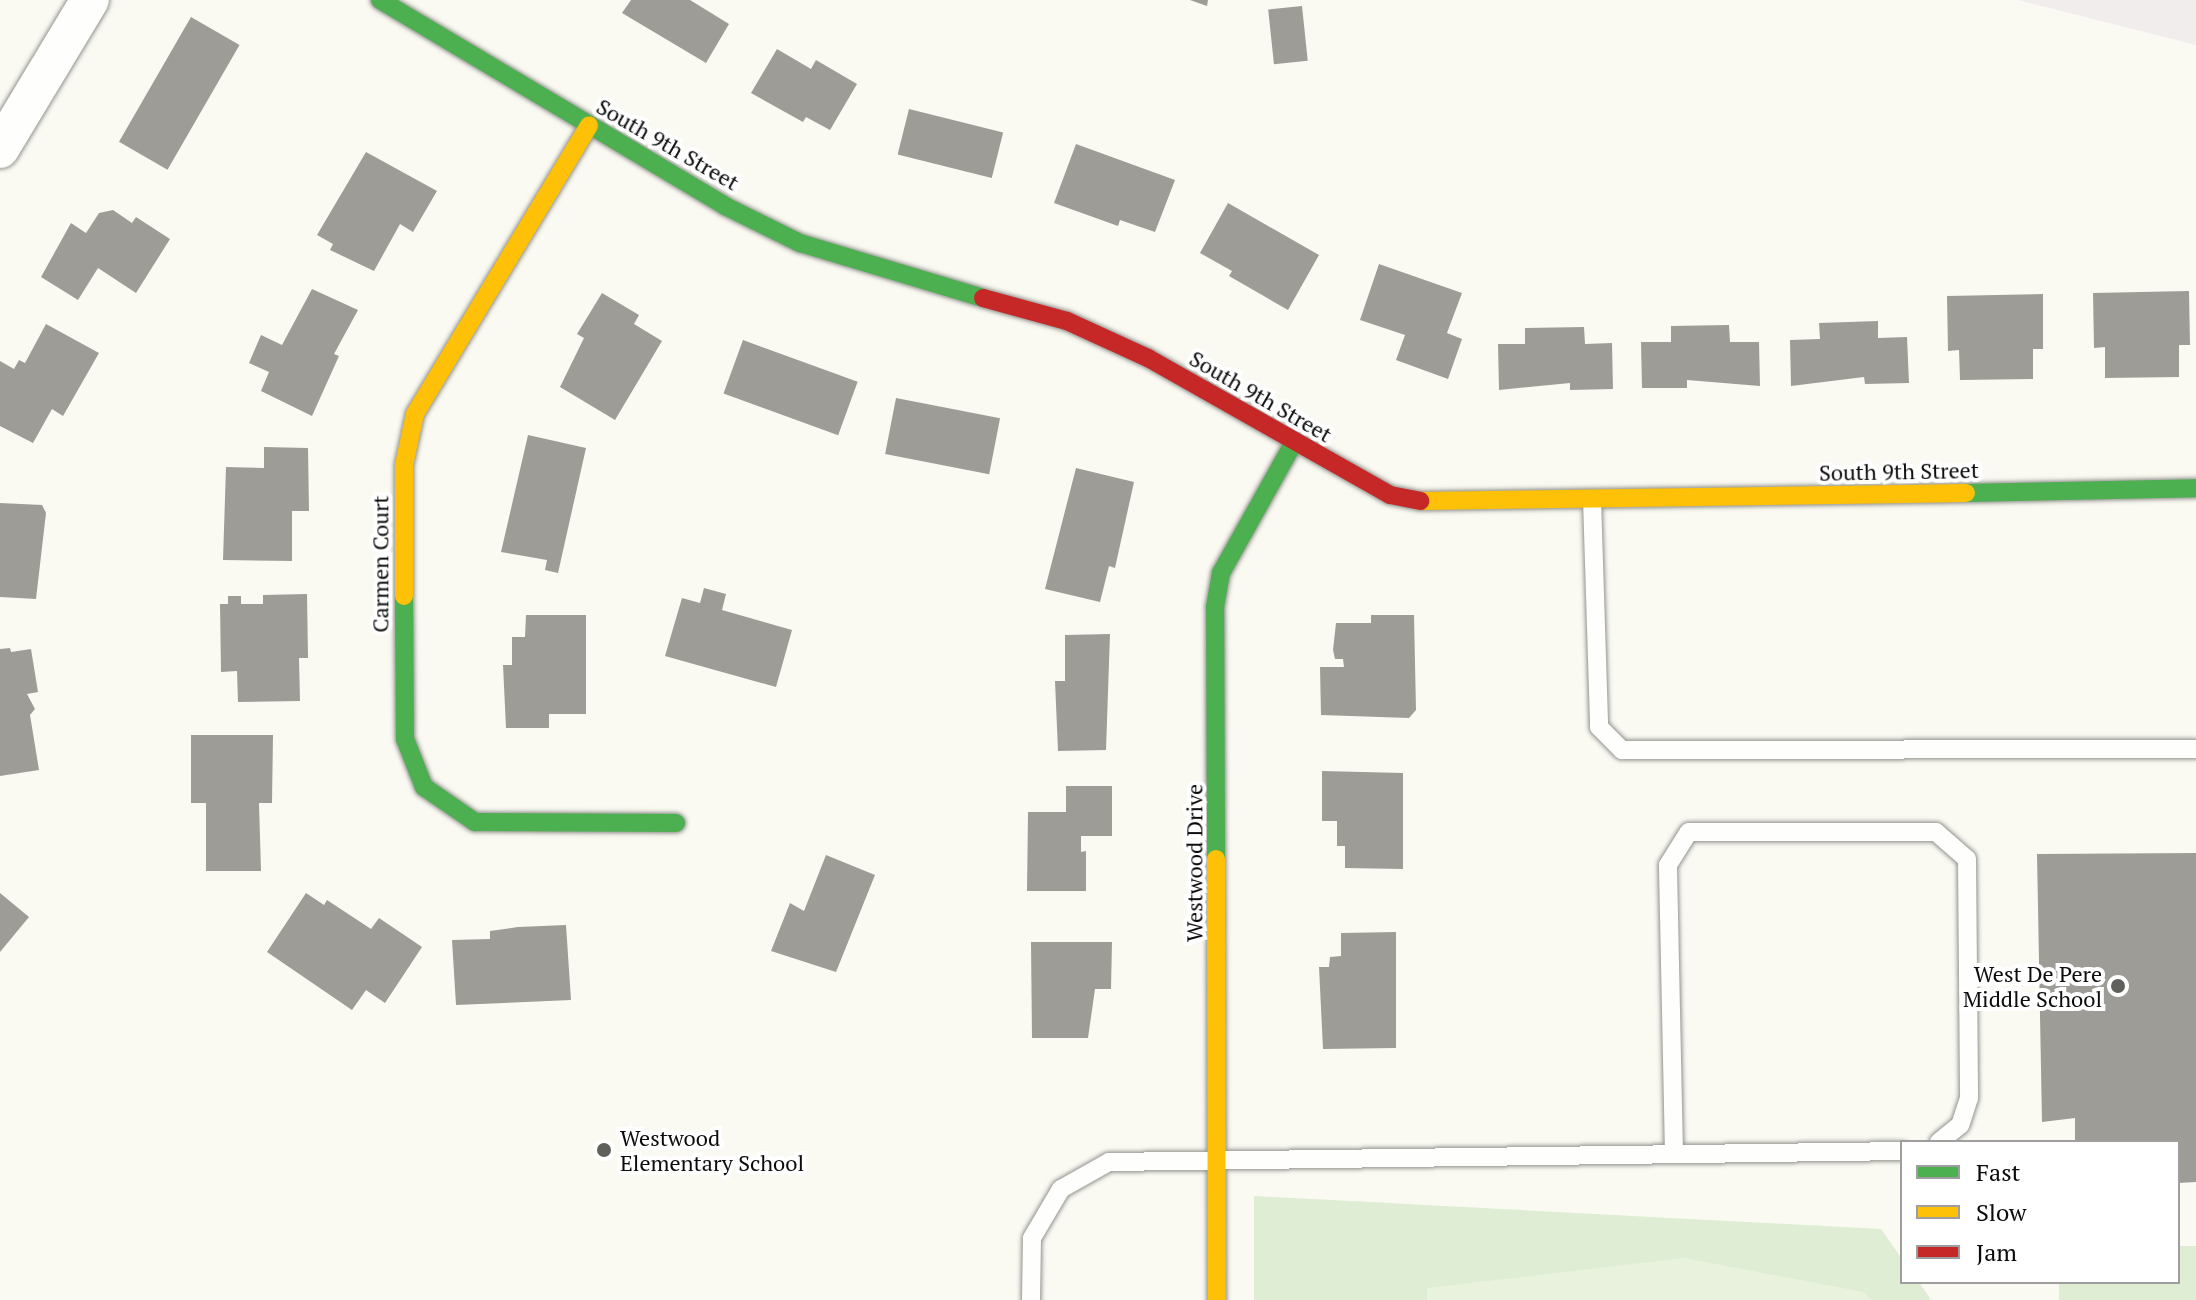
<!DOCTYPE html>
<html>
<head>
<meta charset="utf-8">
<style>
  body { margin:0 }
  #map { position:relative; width:2196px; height:1300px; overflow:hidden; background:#fafaf2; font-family:"PT Serif",serif }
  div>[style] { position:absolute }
  .industrial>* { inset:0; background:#f1eded }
  .green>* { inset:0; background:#dfedd4 }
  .pitch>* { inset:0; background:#e9f2dd }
  .building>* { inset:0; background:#9d9c97; transform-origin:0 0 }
  .roads { filter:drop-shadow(0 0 2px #939390) drop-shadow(0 0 2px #939390) }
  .lane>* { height:18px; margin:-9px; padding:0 9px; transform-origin:9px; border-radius:9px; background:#fefefd }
  .street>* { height:38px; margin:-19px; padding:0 19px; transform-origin:19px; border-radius:19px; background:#fefefd }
  .fast>* { height:18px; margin:-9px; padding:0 9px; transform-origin:9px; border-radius:9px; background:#4caf50 }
  .slow>* { height:18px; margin:-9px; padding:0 9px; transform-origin:9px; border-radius:9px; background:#ffc107 }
  .jam>* { height:18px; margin:-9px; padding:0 9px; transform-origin:9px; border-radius:9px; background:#c62828 }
  .dots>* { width:22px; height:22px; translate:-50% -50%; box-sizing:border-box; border:4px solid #fff; border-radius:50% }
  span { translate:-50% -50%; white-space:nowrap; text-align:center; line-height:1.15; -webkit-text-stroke:8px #fff; paint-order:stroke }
  .street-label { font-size:22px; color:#0c0c0c }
  .poi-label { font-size:22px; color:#0c0c0c }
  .right { translate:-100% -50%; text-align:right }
  .left { translate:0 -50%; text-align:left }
  .legend { position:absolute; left:1900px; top:1140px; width:280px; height:144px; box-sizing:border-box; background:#fff; border:2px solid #9e9e9e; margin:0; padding:10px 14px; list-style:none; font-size:24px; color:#0c0c0c }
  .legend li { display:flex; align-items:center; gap:16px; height:40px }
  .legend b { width:40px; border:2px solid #9e9e9e }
</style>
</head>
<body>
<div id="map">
  <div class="industrial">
    <i style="clip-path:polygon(2018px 0,2196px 0,2196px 45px)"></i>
  </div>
  <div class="green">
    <i style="clip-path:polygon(1254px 1196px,1881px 1229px,1902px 1259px,1902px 1282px,1919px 1282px,1931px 1300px,1254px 1300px)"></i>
    <i style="clip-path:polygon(2178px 1246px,2196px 1246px,2196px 1300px,2059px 1300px,2059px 1282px,2178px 1282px)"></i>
  </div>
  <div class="pitch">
    <i style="clip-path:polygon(1684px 1258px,1864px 1292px,1872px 1300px,1427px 1300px,1427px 1288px)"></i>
  </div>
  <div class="building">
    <i style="clip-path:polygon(631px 0,690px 0,729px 24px,706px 63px,622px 13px)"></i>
    <i style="clip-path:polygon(1190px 0,1208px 0,1207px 6px)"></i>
    <i style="left:1302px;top:6px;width:55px;height:34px;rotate:84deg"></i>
    <i style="left:191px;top:17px;width:56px;height:144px;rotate:30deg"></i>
    <i style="clip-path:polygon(777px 49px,811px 69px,816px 60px,857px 84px,830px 130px,806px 117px,803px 122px,751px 93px)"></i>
    <i style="left:909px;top:109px;width:97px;height:47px;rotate:14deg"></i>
    <i style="clip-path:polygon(1076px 144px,1175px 180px,1155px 232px,1120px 220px,1118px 226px,1054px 203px)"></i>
    <i style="clip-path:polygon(366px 152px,437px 191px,413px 232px,400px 224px,374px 271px,330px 250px,333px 244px,317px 235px)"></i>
    <i style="clip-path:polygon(1228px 203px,1319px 255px,1288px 310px,1229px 276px,1232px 271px,1200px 253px)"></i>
    <i style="clip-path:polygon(113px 210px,132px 223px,136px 217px,170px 239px,136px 293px,98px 268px,78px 300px,41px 277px,71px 223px,86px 233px,99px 213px)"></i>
    <i style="clip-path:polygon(1379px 264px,1462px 293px,1447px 333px,1462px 339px,1448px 379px,1396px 360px,1405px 335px,1360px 320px)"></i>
    <i style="clip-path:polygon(312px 289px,358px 310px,334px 354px,339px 356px,312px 416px,261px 391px,269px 372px,249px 363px,261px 335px,282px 345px)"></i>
    <i style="clip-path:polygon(2189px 291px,2190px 345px,2179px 345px,2179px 377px,2105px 378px,2105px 347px,2094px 348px,2093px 293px)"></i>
    <i style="clip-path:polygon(602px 293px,639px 315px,634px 324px,662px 341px,615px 420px,560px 387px,584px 338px,577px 334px)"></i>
    <i style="clip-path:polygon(2043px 294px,2043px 349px,2033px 349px,2033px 379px,1960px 380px,1959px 350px,1948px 351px,1947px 296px)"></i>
    <i style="clip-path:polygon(1878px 321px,1878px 338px,1907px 337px,1909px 383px,1865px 384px,1864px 377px,1791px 386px,1790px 340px,1820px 339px,1819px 323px)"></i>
    <i style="clip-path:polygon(46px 324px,99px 353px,63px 416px,52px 409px,33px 443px,0 426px,0 361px,14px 369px,19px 360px,25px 363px)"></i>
    <i style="clip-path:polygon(1729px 325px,1730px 342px,1759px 342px,1760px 386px,1687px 380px,1687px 388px,1642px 388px,1641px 342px,1671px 342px,1671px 326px)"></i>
    <i style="clip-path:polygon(1584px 327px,1585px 344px,1612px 343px,1613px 389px,1570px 390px,1570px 383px,1499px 390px,1498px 344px,1525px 344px,1525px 328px)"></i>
    <i style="left:743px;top:340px;width:122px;height:57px;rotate:20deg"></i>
    <i style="left:896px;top:398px;width:106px;height:57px;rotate:11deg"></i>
    <i style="clip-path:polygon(528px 435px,586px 448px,558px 573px,545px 570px,547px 560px,501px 552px)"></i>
    <i style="clip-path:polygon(264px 447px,308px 448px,309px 511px,292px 511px,292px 561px,223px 560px,226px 467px,264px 468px)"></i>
    <i style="clip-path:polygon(1076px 468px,1134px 482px,1115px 568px,1109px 566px,1100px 602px,1045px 589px)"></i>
    <i style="clip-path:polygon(0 503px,42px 505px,46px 513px,36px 599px,0 597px)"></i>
    <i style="clip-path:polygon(704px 588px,726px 594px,722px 610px,792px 630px,776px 687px,665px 656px,682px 598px,700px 603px)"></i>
    <i style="clip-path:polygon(307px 594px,308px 658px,299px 658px,300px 701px,238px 702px,237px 671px,221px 672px,220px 604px,228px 604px,228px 596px,241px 596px,241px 604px,263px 604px,263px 595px)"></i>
    <i style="clip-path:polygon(526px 615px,586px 615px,586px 714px,549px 714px,549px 728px,506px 728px,503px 665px,512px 665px,512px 637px,525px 637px)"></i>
    <i style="clip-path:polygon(1371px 615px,1414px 615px,1416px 710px,1409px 718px,1321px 715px,1320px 667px,1344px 667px,1343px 659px,1335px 659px,1333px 650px,1336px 623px,1371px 623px)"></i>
    <i style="clip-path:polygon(1110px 634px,1106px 750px,1058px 751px,1055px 681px,1065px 681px,1065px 635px)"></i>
    <i style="clip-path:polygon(10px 648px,11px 652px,31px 649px,38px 692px,27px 694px,35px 709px,30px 715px,39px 770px,0 776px,0 649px)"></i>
    <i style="clip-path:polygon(191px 735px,273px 735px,272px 803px,259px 803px,261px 871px,206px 871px,206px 803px,191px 803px)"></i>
    <i style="clip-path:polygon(1322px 771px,1403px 773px,1403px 869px,1345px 868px,1345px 846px,1337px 846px,1337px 821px,1322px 821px)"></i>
    <i style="clip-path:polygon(1066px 786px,1112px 786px,1112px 836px,1081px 836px,1081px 852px,1086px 851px,1086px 891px,1027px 891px,1028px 812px,1066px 812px)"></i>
    <i style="clip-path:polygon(2196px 853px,2196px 1182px,2178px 1183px,2178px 1142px,2075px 1142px,2075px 1118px,2042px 1122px,2037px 854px)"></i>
    <i style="clip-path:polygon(826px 855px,875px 875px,836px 972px,771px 951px,790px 903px,804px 911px)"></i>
    <i style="clip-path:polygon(0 893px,29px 917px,0 952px)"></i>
    <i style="clip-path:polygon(306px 893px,324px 905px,327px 900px,371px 929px,379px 918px,422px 947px,385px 1003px,366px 990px,352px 1010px,267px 952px)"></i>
    <i style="clip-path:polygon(566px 925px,571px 1000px,456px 1005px,452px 940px,490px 939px,490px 931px,518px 927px)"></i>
    <i style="clip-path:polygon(1396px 932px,1396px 1048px,1323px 1049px,1319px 967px,1329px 967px,1330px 957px,1341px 956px,1341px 933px)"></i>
    <i style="clip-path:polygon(1031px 942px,1112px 942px,1111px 989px,1095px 989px,1088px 1038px,1032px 1038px)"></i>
  </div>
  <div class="roads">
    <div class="lane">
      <i style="left:1592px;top:499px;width:228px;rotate:88.2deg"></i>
      <i style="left:1599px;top:727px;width:33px;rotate:45deg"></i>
      <i style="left:1622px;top:750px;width:574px;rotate:-0.1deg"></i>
      <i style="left:1674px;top:1154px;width:289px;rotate:-91.2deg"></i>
      <i style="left:1668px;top:865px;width:39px;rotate:-58deg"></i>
      <i style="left:1689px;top:832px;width:247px"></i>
      <i style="left:1936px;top:832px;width:41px;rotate:41.1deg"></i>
      <i style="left:1967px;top:859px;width:239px;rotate:89.5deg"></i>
      <i style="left:1969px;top:1098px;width:28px;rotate:108deg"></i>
      <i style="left:1960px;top:1125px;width:27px;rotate:141deg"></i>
      <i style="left:1031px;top:1300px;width:62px;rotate:-89.1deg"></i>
      <i style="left:1032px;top:1238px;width:57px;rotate:-59.4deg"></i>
      <i style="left:1061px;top:1189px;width:55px;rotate:-29.4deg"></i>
      <i style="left:1109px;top:1162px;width:793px;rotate:-0.79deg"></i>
    </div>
    <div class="street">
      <i style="left:0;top:149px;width:174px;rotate:-58.9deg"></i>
    </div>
    <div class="fast">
      <i style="left:380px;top:0;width:402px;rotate:30.8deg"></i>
      <i style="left:725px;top:206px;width:84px;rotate:26.3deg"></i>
      <i style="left:800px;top:243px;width:191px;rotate:16.7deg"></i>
      <i style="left:1966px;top:493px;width:230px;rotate:-1.2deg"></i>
      <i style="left:404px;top:596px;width:143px;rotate:89.6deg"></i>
      <i style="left:405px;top:739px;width:52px;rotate:68.4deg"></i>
      <i style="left:424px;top:787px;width:62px;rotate:34.5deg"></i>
      <i style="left:475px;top:822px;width:201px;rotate:0.3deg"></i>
      <i style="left:1216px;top:859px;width:252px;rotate:-90.2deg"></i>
      <i style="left:1215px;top:607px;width:35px;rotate:-80deg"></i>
      <i style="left:1221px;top:573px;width:148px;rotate:-60.8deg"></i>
    </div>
    <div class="slow">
      <i style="left:1420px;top:501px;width:546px;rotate:-0.84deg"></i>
      <i style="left:404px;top:596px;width:131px;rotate:-90deg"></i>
      <i style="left:404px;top:465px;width:52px;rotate:-77.8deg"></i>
      <i style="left:415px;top:414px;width:337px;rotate:-58.9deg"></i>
      <i style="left:1216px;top:859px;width:441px;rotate:89.9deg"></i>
    </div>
    <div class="jam">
      <i style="left:983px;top:298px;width:87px;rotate:15.3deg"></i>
      <i style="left:1067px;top:321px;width:89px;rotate:24.6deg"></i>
      <i style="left:1148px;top:358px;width:278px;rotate:29.5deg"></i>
      <i style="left:1390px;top:495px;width:31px;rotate:11deg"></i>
    </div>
  </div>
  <div class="dots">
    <i style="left:2118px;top:986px;background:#5f5f5c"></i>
    <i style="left:604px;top:1150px;background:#5f5f5c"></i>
  </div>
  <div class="street-label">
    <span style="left:668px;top:144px;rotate:30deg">South 9th Street</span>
    <span style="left:1261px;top:396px;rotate:30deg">South 9th Street</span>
    <span style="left:1899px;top:471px;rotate:-1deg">South 9th Street</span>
    <span style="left:380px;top:564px;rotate:-90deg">Carmen Court</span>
    <span style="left:1194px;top:863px;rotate:-90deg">Westwood Drive</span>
  </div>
  <div class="poi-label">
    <span class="right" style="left:2102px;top:986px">West De Pere<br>Middle School</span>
    <span class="left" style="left:620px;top:1150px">Westwood<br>Elementary School</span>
  </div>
  <ul class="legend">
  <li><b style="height:10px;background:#4caf50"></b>Fast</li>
  <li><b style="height:10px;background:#ffc107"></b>Slow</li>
  <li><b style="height:10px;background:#c62828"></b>Jam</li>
  </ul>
</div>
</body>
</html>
